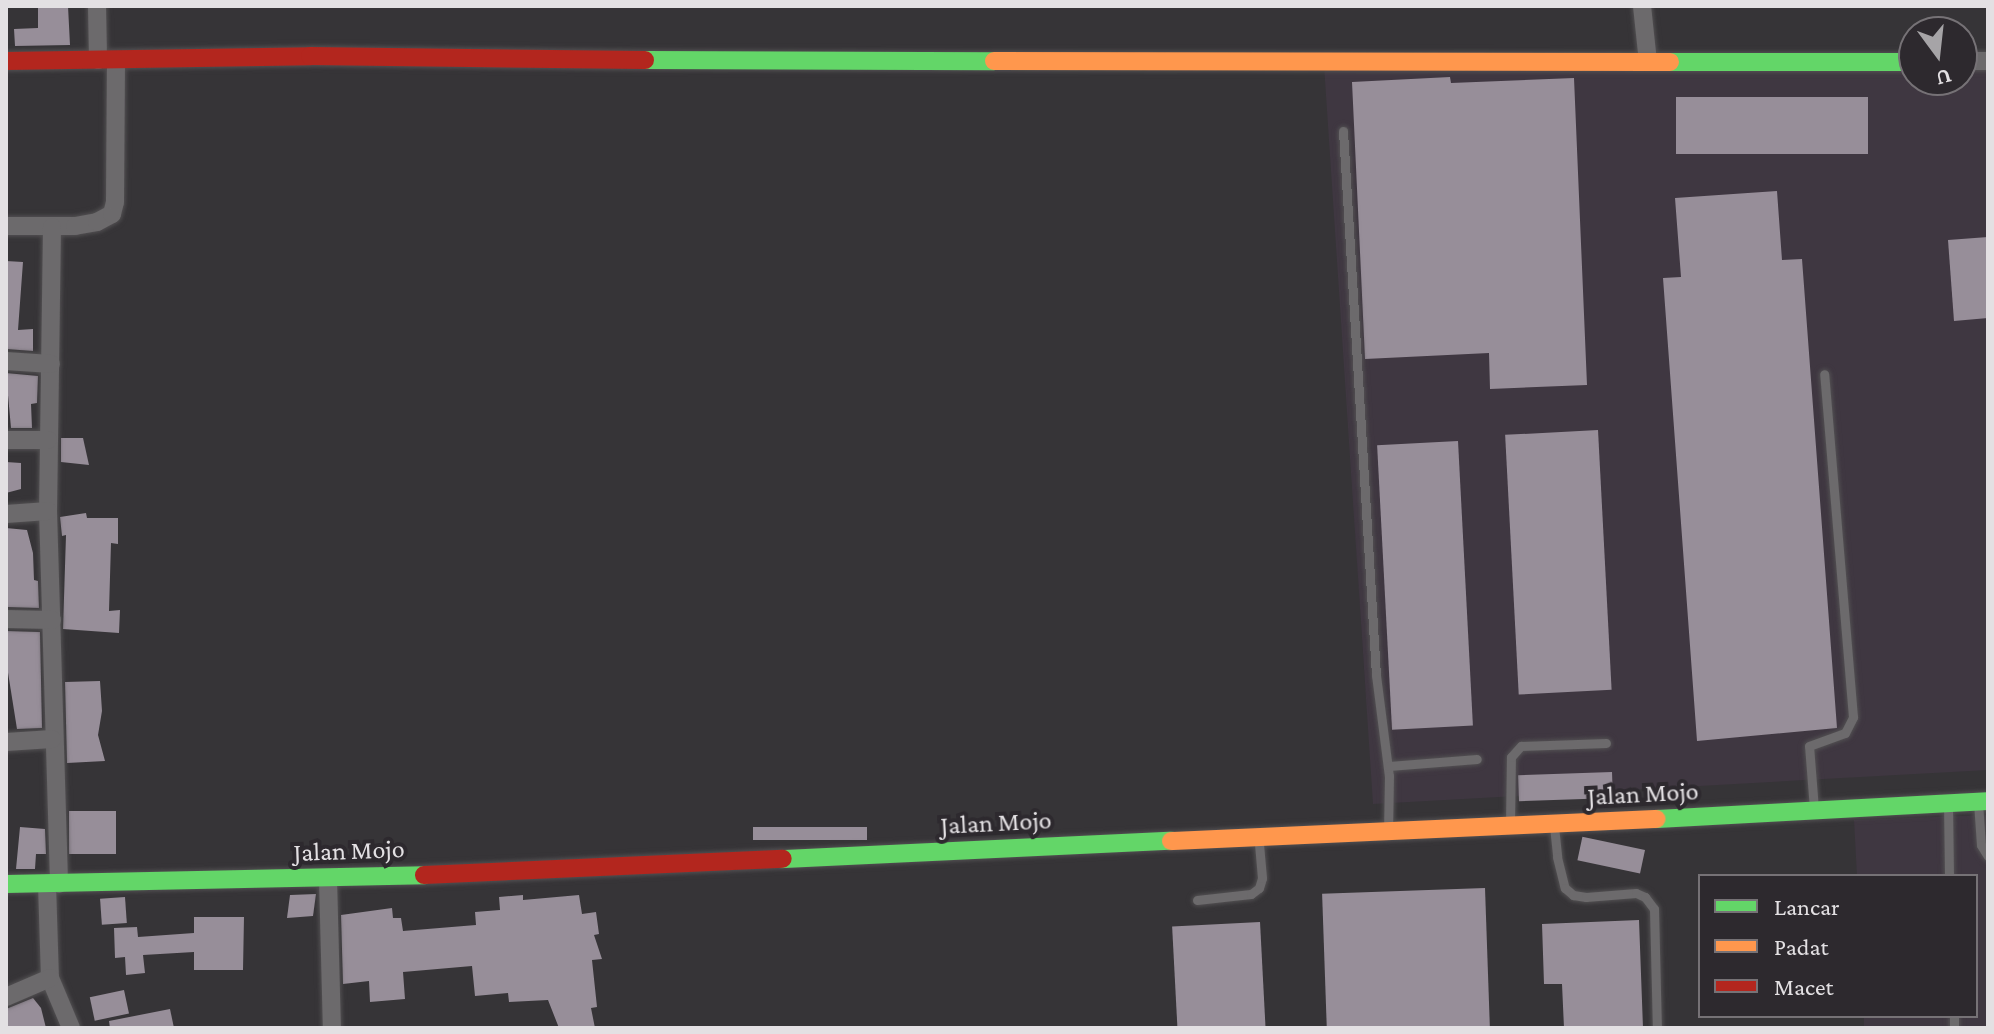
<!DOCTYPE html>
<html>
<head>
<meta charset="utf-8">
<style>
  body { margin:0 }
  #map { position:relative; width:1994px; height:1034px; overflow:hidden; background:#363437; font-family:"Crimson Pro",serif }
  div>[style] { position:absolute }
  .built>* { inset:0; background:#3f3741 }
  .building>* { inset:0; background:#978e99; transform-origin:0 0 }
  .roads { filter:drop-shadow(0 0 2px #525052) drop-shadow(0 0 2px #525052) }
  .lane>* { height:9px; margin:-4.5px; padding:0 4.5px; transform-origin:4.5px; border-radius:4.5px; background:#6c6a6c }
  .street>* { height:18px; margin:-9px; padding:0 9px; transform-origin:9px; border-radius:9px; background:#6c6a6c }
  .fast>* { height:18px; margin:-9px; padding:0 9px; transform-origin:9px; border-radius:9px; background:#63d668 }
  .slow>* { height:18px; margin:-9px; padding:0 9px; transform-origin:9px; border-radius:9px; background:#ff974d }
  .jam>* { height:18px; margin:-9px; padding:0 9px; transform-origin:9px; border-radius:9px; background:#b3261e }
  span { translate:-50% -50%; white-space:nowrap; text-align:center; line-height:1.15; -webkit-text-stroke:8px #2d292e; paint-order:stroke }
  .street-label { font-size:26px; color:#e3e0e3 }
  .frame { position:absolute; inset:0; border:8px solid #e3e0e3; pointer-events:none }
  .legend { position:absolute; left:1698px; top:874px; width:280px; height:144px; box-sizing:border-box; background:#2d292e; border:2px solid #767276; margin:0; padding:10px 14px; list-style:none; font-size:24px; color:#e3e0e3 }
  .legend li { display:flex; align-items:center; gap:16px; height:40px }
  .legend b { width:40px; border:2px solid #767276 }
  .north { position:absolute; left:1898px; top:16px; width:80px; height:80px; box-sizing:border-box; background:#2d292e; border:2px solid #767276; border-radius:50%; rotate:165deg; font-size:22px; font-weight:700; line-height:32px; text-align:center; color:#e3e0e3 }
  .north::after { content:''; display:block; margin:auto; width:28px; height:36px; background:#a6a4a7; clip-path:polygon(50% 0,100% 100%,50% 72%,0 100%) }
</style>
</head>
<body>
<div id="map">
  <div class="built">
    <i style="clip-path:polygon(1988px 62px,1988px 770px,1373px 804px,1324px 65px,1914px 63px,1914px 80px,1962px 80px,1962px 63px)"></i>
    <i style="clip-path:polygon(1988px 815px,1988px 1028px,1864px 1028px,1864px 1016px,1976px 1016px,1976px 876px,1857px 876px,1854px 820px)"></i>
  </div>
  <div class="building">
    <i style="clip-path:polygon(38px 6px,68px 6px,70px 45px,15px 46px,14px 29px,38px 28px)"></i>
    <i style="clip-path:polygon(1450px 77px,1451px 83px,1574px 78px,1587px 385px,1490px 389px,1489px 353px,1365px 359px,1352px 82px)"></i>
    <i style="left:1868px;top:97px;width:57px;height:192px;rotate:90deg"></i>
    <i style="clip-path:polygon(1777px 191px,1782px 260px,1802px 259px,1837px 728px,1697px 741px,1663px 278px,1681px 277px,1675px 198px)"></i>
    <i style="clip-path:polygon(1988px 237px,1988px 318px,1954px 321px,1948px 240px)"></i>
    <i style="clip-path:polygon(6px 261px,23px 262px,18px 330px,33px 329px,33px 351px,6px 349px)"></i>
    <i style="clip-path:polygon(6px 373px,38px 376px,37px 403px,31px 404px,32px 428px,11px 428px)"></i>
    <i style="left:1598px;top:430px;width:260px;height:93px;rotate:87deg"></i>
    <i style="clip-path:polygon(61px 438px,83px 438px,89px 465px,61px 462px)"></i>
    <i style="left:1458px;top:441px;width:285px;height:81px;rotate:87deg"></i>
    <i style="clip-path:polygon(6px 462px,21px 463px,21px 489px,6px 493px)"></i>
    <i style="clip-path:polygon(86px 513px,87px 518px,118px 518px,118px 544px,111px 543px,109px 611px,120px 610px,119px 633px,63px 629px,66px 535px,62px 536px,60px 517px)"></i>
    <i style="clip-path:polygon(6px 528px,27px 530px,33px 553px,34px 580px,38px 581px,39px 608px,6px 607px)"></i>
    <i style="clip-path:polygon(6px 631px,40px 632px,42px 728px,17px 729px,6px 660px)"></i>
    <i style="clip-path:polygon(100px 681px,102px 711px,98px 735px,105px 761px,67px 763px,65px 682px)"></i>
    <i style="left:1612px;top:772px;width:26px;height:94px;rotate:88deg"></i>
    <i style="left:69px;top:811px;width:47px;height:43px"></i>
    <i style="clip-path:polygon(20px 827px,45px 829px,46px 854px,36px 854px,35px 869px,16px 869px)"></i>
    <i style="left:867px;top:827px;width:13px;height:114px;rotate:90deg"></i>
    <i style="left:1645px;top:850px;width:24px;height:64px;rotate:102deg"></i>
    <i style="left:1485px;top:888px;width:140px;height:163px;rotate:88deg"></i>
    <i style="clip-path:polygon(316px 894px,313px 916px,287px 918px,290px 895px)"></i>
    <i style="clip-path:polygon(523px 895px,523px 900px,579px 895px,582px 914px,596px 912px,599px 934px,594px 935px,602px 959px,592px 960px,597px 1007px,591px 1008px,595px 1028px,559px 1028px,548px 1000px,509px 1002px,508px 993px,475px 996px,472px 966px,403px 972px,405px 999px,370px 1002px,369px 981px,343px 984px,341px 915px,392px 908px,393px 918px,401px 918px,403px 931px,476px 925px,475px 912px,500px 910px,499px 897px)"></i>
    <i style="left:125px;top:897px;width:26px;height:25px;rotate:86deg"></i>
    <i style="clip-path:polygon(194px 917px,244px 917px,243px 970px,194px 970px,194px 952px,143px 955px,145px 973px,126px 975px,125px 957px,115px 958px,114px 928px,137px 927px,138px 937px,194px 933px)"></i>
    <i style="clip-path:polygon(1639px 920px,1643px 1028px,1564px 1028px,1562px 984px,1544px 984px,1542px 924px)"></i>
    <i style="left:1260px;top:922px;width:106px;height:88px;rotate:87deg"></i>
    <i style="left:124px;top:990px;width:24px;height:35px;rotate:78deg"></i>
    <i style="clip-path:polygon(33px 998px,41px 1008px,46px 1028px,6px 1028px,6px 1009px)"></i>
    <i style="clip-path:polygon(170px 1009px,174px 1028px,110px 1028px,109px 1021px)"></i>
  </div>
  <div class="roads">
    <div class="lane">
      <i style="left:1343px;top:131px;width:545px;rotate:86.53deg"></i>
      <i style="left:1376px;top:675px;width:102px;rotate:82.7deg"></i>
      <i style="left:1389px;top:776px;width:55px;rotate:91deg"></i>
      <i style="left:1389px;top:766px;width:88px;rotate:-4.5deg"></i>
      <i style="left:1978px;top:802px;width:43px;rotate:86deg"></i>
      <i style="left:1981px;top:845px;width:13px;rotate:58deg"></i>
      <i style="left:1948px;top:803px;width:73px;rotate:89.2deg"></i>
      <i style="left:1814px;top:809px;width:63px;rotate:-94.5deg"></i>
      <i style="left:1809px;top:746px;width:38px;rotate:-20deg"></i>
      <i style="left:1845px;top:733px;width:18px;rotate:-63deg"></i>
      <i style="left:1853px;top:717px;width:344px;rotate:-94.8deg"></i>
      <i style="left:1510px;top:825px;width:68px;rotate:-89.2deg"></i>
      <i style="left:1511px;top:757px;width:15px;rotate:-48deg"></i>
      <i style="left:1521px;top:746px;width:85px;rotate:-2deg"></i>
      <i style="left:1554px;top:826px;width:31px;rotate:84deg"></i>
      <i style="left:1557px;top:857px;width:32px;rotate:76deg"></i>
      <i style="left:1565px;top:888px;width:11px;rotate:41deg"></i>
      <i style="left:1573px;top:895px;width:13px;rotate:9deg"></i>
      <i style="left:1586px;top:897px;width:50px;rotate:-4.6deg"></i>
      <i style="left:1636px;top:893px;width:10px;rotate:24deg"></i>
      <i style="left:1645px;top:897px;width:15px;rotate:53deg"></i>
      <i style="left:1654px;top:909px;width:119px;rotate:88.6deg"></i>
      <i style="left:1197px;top:900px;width:54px;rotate:-6.3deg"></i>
      <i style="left:1251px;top:894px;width:10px;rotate:-37deg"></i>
      <i style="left:1259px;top:888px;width:10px;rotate:-73deg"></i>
      <i style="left:1262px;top:878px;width:38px;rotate:-95deg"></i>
      <i style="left:1954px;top:1016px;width:12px;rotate:90deg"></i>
    </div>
    <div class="street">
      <i style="left:97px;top:6px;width:54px;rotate:88.9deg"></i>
      <i style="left:1642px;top:6px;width:56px;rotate:83.9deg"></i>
      <i style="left:1962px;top:61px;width:26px"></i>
      <i style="left:6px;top:226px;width:69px"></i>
      <i style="left:75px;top:226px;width:22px;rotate:-10deg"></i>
      <i style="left:97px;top:222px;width:17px;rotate:-28deg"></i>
      <i style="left:112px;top:214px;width:12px;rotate:-76deg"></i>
      <i style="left:115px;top:202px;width:142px;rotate:-89.6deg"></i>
      <i style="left:52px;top:227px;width:284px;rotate:90.8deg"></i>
      <i style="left:48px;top:511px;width:373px;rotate:88.3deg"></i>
      <i style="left:6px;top:361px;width:45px;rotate:3.8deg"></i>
      <i style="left:6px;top:440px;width:42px"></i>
      <i style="left:6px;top:514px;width:42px;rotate:-4.1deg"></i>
      <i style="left:6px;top:619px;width:46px;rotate:1.2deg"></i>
      <i style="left:6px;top:742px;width:46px;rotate:-3.7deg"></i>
      <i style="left:328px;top:879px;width:149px;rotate:88.5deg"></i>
      <i style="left:47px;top:884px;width:94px;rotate:88.2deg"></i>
      <i style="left:50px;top:978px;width:54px;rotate:67.2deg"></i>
      <i style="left:6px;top:997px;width:48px;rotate:-23.4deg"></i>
    </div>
    <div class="fast">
      <i style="left:645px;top:60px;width:349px;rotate:0.2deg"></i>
      <i style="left:1670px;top:62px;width:244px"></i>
      <i style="left:1657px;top:819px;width:331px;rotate:-3.1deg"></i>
      <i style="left:783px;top:859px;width:388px;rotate:-2.7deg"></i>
      <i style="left:6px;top:884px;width:418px;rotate:-1.2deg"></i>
    </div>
    <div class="slow">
      <i style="left:994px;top:61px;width:676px;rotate:0.08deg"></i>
      <i style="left:1171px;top:841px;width:486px;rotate:-2.6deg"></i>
    </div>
    <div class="jam">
      <i style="left:6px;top:61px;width:304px;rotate:-0.9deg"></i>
      <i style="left:310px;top:56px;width:335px;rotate:0.7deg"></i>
      <i style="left:424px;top:875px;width:359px;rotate:-2.6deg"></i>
    </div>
  </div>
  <div class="street-label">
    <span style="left:1643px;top:794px;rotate:-3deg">Jalan Mojo</span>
    <span style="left:996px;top:823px;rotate:-3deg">Jalan Mojo</span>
    <span style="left:349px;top:851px;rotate:-2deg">Jalan Mojo</span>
  </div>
  <div class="frame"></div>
  <ul class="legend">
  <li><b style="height:10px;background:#63d668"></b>Lancar</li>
  <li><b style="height:10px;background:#ff974d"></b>Padat</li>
  <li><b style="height:10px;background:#b3261e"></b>Macet</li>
  </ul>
  <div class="north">U</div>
</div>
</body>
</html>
